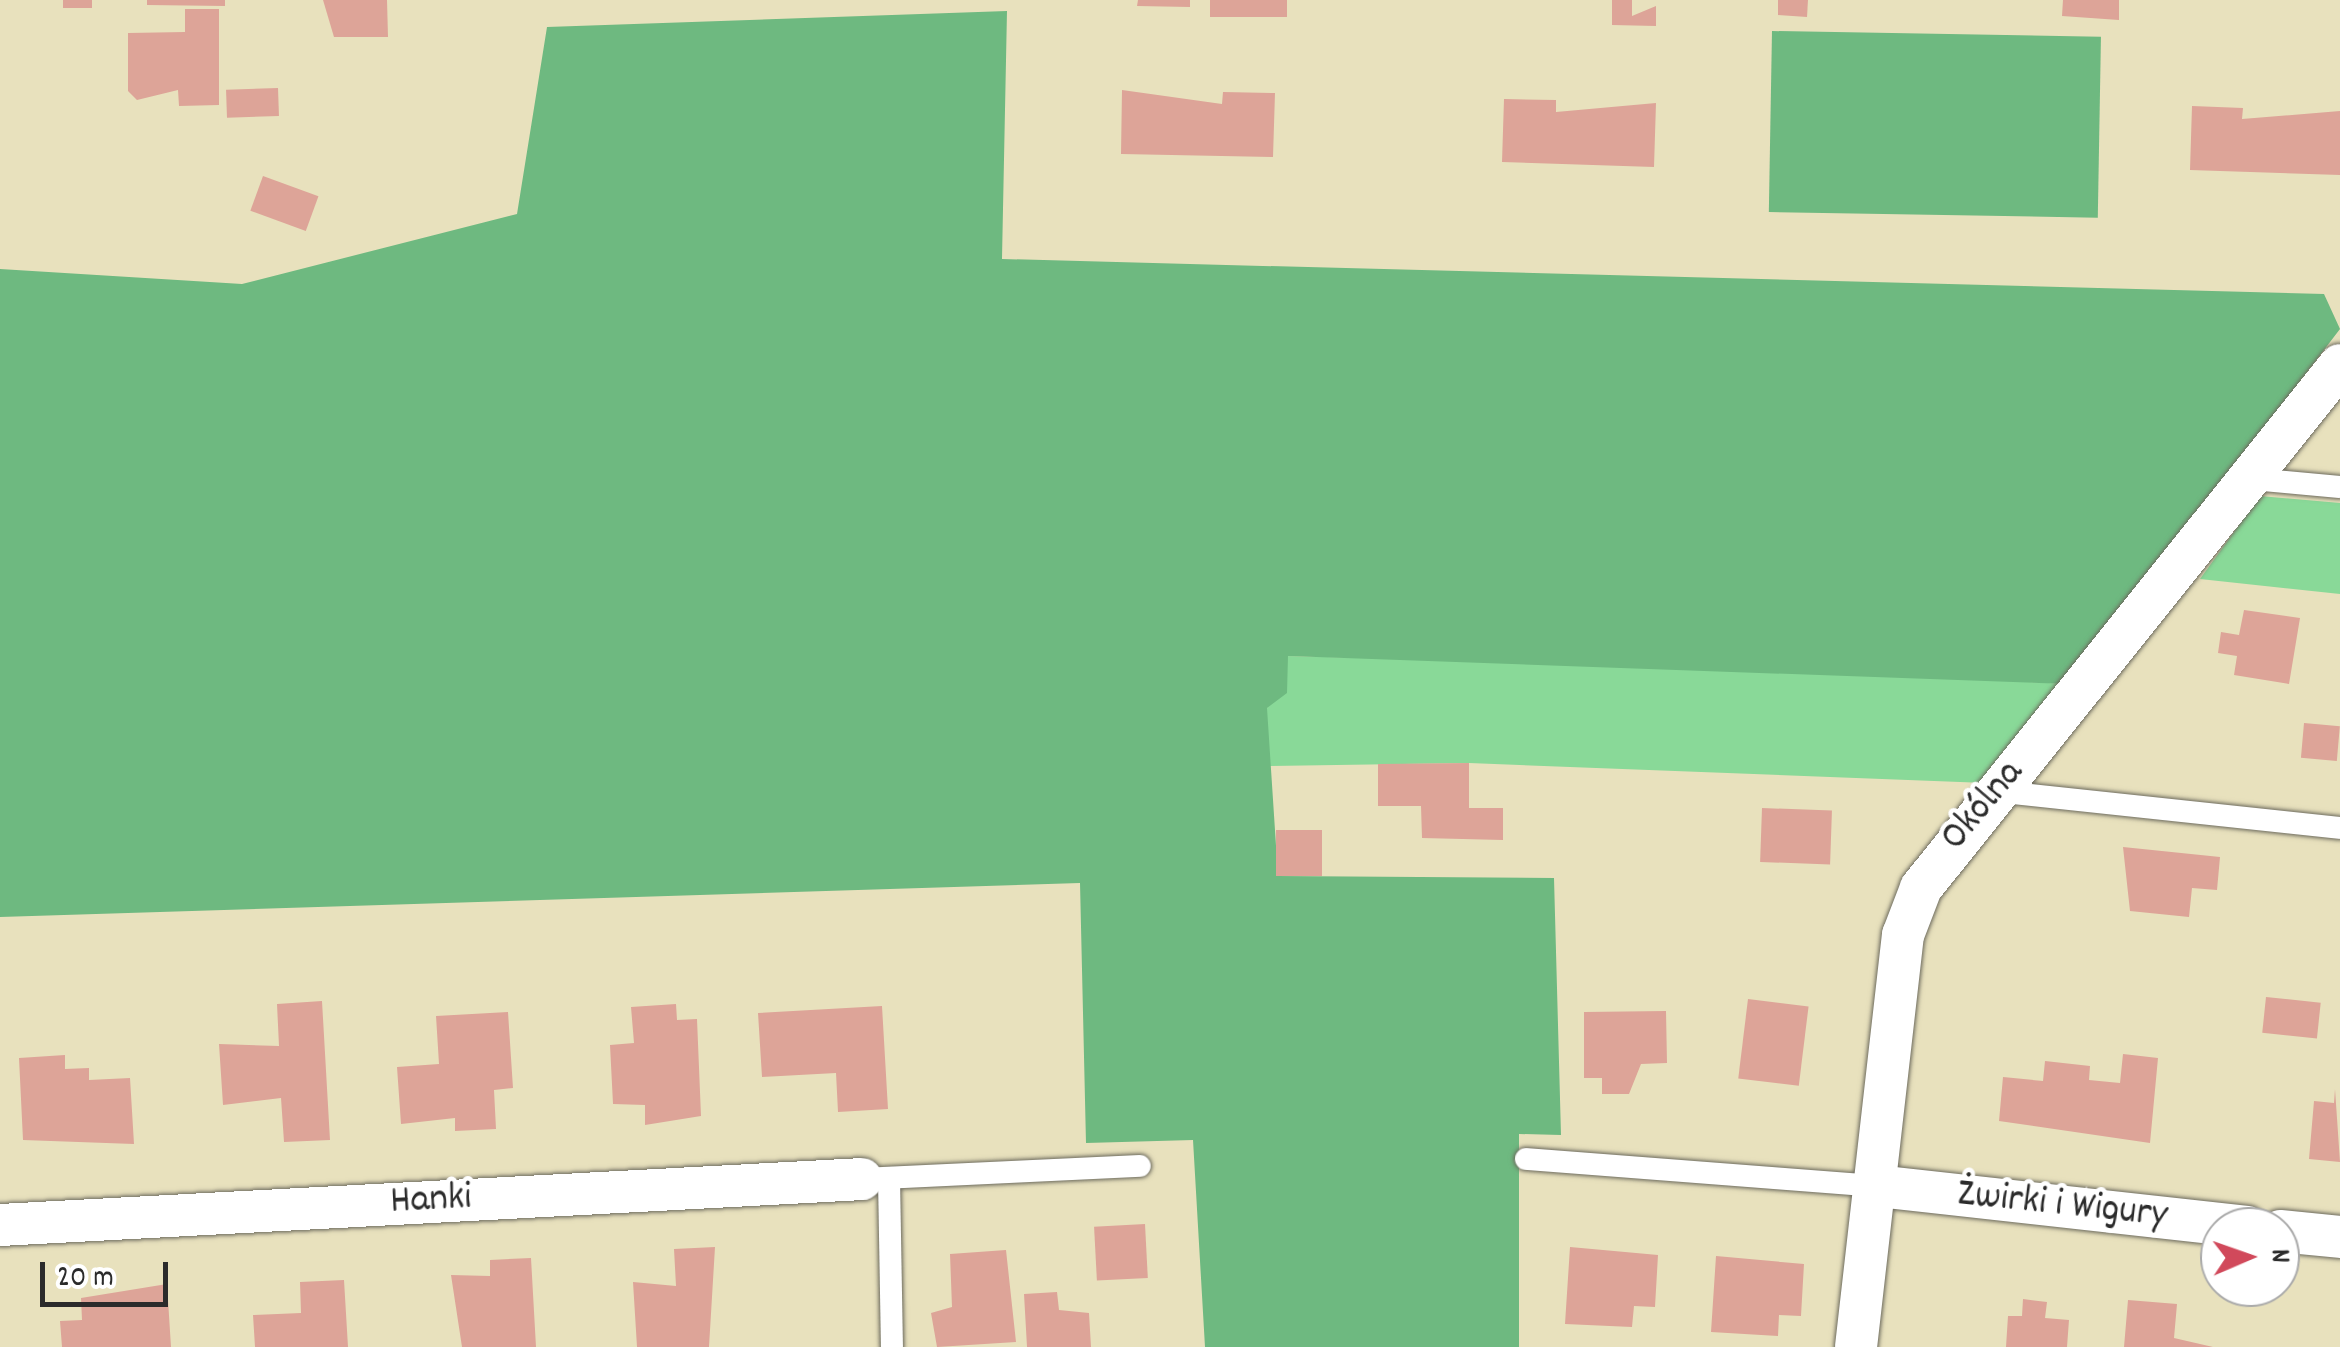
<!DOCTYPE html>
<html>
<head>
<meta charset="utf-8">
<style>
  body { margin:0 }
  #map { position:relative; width:2340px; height:1347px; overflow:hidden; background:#e8e1bd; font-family:Dekko,sans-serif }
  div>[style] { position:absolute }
  .green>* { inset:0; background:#89d998 }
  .forest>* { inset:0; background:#6eb980; transform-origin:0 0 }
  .building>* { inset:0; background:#dda498; transform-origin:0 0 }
  .roads { filter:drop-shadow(0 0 2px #6d6b5e) drop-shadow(0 0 2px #6d6b5e) }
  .service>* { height:22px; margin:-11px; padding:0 11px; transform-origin:11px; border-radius:11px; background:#fff }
  .minor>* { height:42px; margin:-21px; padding:0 21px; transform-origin:21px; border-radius:21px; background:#fff }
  span { translate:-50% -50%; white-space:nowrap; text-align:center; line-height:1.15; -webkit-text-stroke:9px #fff; paint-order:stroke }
  .street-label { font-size:40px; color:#2b2b2b }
  .north { position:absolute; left:2200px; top:1207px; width:100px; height:100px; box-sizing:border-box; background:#fff; border:2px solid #aaa; border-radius:50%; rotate:88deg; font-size:28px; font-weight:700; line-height:40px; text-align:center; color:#2b2b2b }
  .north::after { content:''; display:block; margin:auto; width:35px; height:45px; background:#d1495b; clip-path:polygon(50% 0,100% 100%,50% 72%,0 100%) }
  .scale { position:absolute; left:40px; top:1262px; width:128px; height:45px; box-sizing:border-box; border:5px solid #2b2b2b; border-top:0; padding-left:12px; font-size:30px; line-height:35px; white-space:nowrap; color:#2b2b2b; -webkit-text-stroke:8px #fff; paint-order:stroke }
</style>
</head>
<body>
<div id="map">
  <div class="green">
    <i style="clip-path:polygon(2260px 496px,2340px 503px,2340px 594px,2200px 579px)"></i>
    <i style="clip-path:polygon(1287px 656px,1734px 667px,2068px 684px,1986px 783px,1469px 763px,1265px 766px,1267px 708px)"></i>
  </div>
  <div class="forest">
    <i style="clip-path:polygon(1007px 11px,1002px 259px,2324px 294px,2340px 329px,2068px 684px,1288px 656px,1287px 693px,1267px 708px,1278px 876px,1554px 878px,1561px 1135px,1519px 1134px,1519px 1347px,1205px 1347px,1193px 1140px,1086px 1143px,1080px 883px,0 917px,0 269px,242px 284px,517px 214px,547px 27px)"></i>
    <i style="left:1772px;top:31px;width:329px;height:181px;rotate:1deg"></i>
  </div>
  <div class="building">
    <i style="left:63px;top:0;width:29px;height:8px"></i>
    <i style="clip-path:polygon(147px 0,225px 0,225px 6px,147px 5px)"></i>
    <i style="clip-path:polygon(323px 0,387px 0,388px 37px,334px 37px)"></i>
    <i style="clip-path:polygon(1138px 0,1190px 0,1190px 7px,1137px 6px)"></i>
    <i style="left:1210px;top:0;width:77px;height:17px"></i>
    <i style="clip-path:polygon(1612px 0,1632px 0,1632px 16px,1656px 6px,1656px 26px,1612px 25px)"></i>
    <i style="clip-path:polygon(1778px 0,1808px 0,1807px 17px,1778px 15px)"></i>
    <i style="clip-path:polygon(2063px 0,2119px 0,2119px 20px,2062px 16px)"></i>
    <i style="clip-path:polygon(185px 9px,219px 9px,219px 105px,179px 106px,178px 90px,137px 100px,128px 91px,128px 33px,185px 32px)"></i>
    <i style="left:278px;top:88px;width:28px;height:52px;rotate:88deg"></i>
    <i style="clip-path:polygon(1122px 90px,1222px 104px,1223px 92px,1275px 93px,1273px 157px,1121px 154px)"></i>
    <i style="clip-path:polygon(1504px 99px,1556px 100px,1556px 112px,1656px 103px,1654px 167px,1502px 162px)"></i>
    <i style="clip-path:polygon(2192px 106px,2243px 108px,2242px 119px,2340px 111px,2340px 175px,2190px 170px)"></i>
    <i style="left:263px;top:176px;width:59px;height:37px;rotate:20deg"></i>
    <i style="clip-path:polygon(2244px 610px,2300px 618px,2289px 684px,2234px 675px,2237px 656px,2218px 653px,2221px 632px,2239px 635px)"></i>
    <i style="left:2304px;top:723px;width:36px;height:35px;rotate:5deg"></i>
    <i style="clip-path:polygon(1469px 763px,1469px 808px,1503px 808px,1503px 840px,1422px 838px,1421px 806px,1378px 806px,1378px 764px)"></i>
    <i style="left:1762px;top:808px;width:70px;height:54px;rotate:2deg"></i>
    <i style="left:1276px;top:830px;width:46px;height:46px"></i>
    <i style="clip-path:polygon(2123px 847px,2220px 857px,2217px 890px,2192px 888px,2189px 917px,2130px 911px)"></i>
    <i style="left:2266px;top:997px;width:55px;height:36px;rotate:6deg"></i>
    <i style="left:1748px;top:999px;width:61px;height:80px;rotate:7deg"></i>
    <i style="clip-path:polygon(322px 1001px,330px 1140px,284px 1142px,281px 1098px,223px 1105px,219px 1044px,279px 1046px,277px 1004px)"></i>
    <i style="clip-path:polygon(676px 1004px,677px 1020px,697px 1019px,701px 1116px,645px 1125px,645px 1105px,613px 1104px,610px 1045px,634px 1043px,631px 1007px)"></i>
    <i style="clip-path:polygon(882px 1006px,888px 1109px,838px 1112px,836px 1073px,762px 1077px,758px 1013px)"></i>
    <i style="clip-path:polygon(1666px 1011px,1667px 1063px,1641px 1064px,1629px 1094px,1602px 1094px,1602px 1078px,1584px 1078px,1584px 1012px)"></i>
    <i style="clip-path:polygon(508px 1012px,513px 1088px,494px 1090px,496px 1129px,455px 1131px,455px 1118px,401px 1124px,397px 1067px,439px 1064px,436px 1016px)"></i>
    <i style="clip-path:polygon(2123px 1054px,2158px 1058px,2150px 1143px,1999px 1121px,2003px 1077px,2043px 1081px,2045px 1061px,2090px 1066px,2089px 1080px,2120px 1083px)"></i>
    <i style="clip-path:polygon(65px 1055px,65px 1069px,89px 1068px,89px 1080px,130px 1078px,134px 1144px,23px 1140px,19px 1058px)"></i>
    <i style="clip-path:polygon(2335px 1089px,2340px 1162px,2309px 1159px,2314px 1101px,2334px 1103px)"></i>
    <i style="left:1145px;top:1224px;width:54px;height:51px;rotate:87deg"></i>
    <i style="clip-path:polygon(715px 1247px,709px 1347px,637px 1347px,633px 1282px,676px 1286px,674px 1249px)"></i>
    <i style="clip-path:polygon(1570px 1247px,1658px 1255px,1655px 1307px,1634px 1306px,1632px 1327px,1565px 1324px)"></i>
    <i style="clip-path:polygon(1006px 1250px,1016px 1342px,937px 1347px,931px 1313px,952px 1307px,950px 1254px)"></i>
    <i style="clip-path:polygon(1716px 1256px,1804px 1264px,1801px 1316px,1779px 1315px,1778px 1336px,1711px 1332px)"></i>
    <i style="clip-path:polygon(531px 1258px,536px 1347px,462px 1347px,451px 1275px,490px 1276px,490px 1260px)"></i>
    <i style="clip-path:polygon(344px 1280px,348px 1347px,255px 1347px,253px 1315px,301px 1313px,300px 1282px)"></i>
    <i style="clip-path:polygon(167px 1284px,171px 1347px,62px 1347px,60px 1321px,82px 1320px,81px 1298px)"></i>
    <i style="clip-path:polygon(1057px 1292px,1059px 1310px,1089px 1313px,1091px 1347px,1027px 1347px,1024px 1294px)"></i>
    <i style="clip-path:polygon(2023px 1299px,2047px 1302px,2045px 1318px,2069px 1320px,2067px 1347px,2006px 1347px,2008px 1316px,2022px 1316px)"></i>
    <i style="clip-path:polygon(2128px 1300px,2177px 1304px,2174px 1338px,2213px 1347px,2124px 1347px)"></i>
  </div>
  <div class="roads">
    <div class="service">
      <i style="left:2253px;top:479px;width:87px;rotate:5.3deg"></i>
      <i style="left:1994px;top:791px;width:348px;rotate:6.1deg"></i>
      <i style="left:1526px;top:1159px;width:352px;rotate:4.4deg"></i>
      <i style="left:889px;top:1178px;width:169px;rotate:89deg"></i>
      <i style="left:862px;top:1179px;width:278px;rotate:-2.7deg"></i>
    </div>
    <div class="minor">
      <i style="left:1877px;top:1186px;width:372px;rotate:6.3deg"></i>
      <i style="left:0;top:1225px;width:863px;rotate:-3.05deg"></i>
      <i style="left:2280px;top:1231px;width:60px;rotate:5.7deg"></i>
      <i style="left:1856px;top:1347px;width:415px;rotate:-83.5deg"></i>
      <i style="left:1903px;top:935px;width:50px;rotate:-69deg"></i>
      <i style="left:1921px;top:888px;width:670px;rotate:-51.3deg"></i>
    </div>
  </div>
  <div class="street-label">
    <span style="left:1984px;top:807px;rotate:-50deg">Okólna</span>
    <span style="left:431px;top:1202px;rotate:-3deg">Hanki</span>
    <span style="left:2062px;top:1207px;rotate:6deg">Żwirki i Wigury</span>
  </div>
  <div class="north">N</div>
  <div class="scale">20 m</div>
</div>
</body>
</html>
